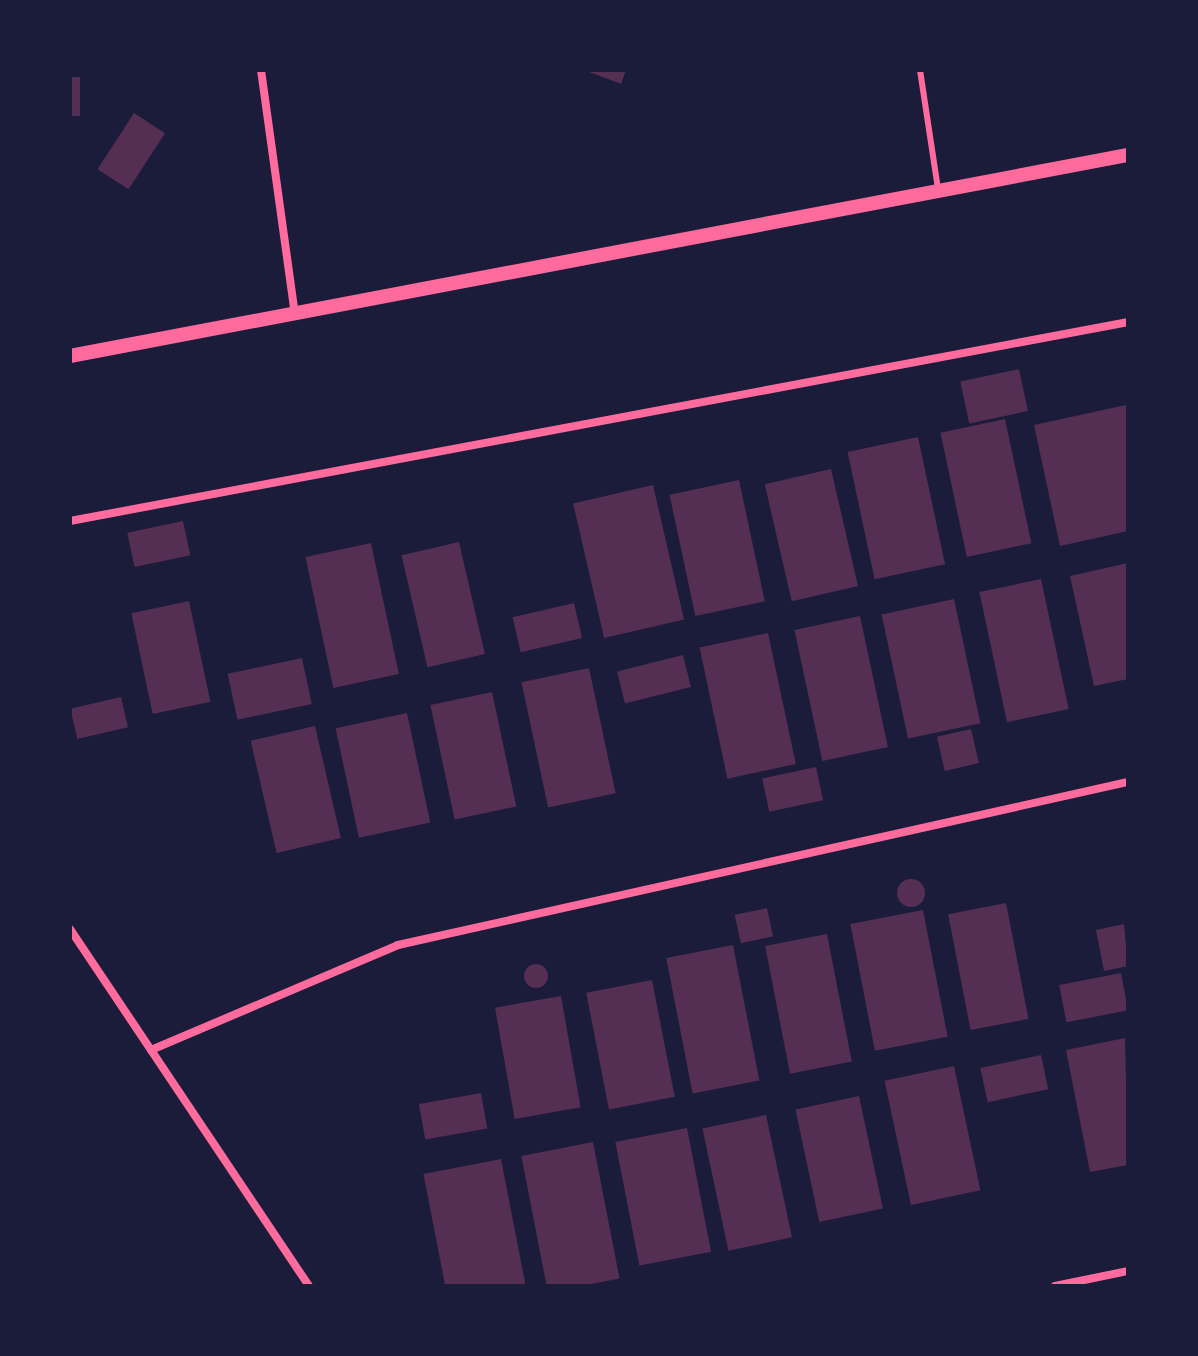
<!DOCTYPE html>
<html>
<head>
<meta charset="utf-8">
<style>
  body { margin:0 }
  #map { position:relative; width:1198px; height:1356px; overflow:hidden; background:#1b1b3a; font-family:Merriweather,serif }
  div>[style] { position:absolute }
  .building>* { inset:0; background:#542f53; transform-origin:0 0 }
  .round { border-radius:50% }
  .service>* { height:6px; margin:-3px; padding:0 3px; transform-origin:3px; border-radius:3px; background:#ff6b9d }
  .minor>* { height:8px; margin:-4px; padding:0 4px; transform-origin:4px; border-radius:4px; background:#ff6b9d }
  .tertiary>* { height:14px; margin:-7px; padding:0 7px; transform-origin:7px; border-radius:7px; background:#ff6b9d }
  span { translate:-50% -50%; white-space:nowrap; text-align:center; line-height:1.15; -webkit-text-stroke:7px #1b1b3a; paint-order:stroke }
  .frame { position:absolute; inset:0; border:72px solid #1b1b3a; pointer-events:none }
</style>
</head>
<body>
<div id="map">
  <div class="building">
    <i style="clip-path:polygon(584px 70px,626px 70px,621px 84px)"></i>
    <i style="left:70px;top:77px;width:10px;height:39px"></i>
    <i style="left:134px;top:113px;width:37px;height:67px;rotate:33deg"></i>
    <i style="left:1019px;top:369px;width:43px;height:60px;rotate:78deg"></i>
    <i style="clip-path:polygon(1126px 405px,1128px 531px,1060px 546px,1034px 425px)"></i>
    <i style="left:1005px;top:419px;width:127px;height:66px;rotate:78deg"></i>
    <i style="left:918px;top:437px;width:130px;height:72px;rotate:78deg"></i>
    <i style="left:831px;top:469px;width:120px;height:68px;rotate:77deg"></i>
    <i style="left:739px;top:480px;width:124px;height:71px;rotate:78deg"></i>
    <i style="left:653px;top:485px;width:138px;height:82px;rotate:77deg"></i>
    <i style="left:183px;top:521px;width:35px;height:57px;rotate:78deg"></i>
    <i style="left:459px;top:542px;width:115px;height:59px;rotate:77deg"></i>
    <i style="left:371px;top:543px;width:134px;height:67px;rotate:78deg"></i>
    <i style="clip-path:polygon(1128px 563px,1128px 679px,1094px 686px,1070px 576px)"></i>
    <i style="left:1041px;top:579px;width:133px;height:63px;rotate:78deg"></i>
    <i style="left:954px;top:599px;width:127px;height:74px;rotate:78deg"></i>
    <i style="left:189px;top:601px;width:103px;height:59px;rotate:78deg"></i>
    <i style="left:574px;top:603px;width:36px;height:63px;rotate:77deg"></i>
    <i style="left:860px;top:616px;width:134px;height:67px;rotate:78deg"></i>
    <i style="left:768px;top:633px;width:134px;height:70px;rotate:78deg"></i>
    <i style="left:683px;top:655px;width:33px;height:68px;rotate:76deg"></i>
    <i style="left:302px;top:658px;width:47px;height:76px;rotate:78deg"></i>
    <i style="left:589px;top:668px;width:128px;height:69px;rotate:78deg"></i>
    <i style="left:492px;top:692px;width:117px;height:63px;rotate:78deg"></i>
    <i style="left:121px;top:697px;width:31px;height:52px;rotate:77deg"></i>
    <i style="left:407px;top:713px;width:112px;height:73px;rotate:78deg"></i>
    <i style="left:315px;top:726px;width:115px;height:66px;rotate:77deg"></i>
    <i style="left:971px;top:729px;width:35px;height:35px;rotate:77deg"></i>
    <i style="left:816px;top:767px;width:34px;height:55px;rotate:78deg"></i>
    <i class="round" style="left:897px;top:879px;width:28px;height:28px"></i>
    <i style="left:1006px;top:903px;width:118px;height:59px;rotate:79deg"></i>
    <i style="left:767px;top:908px;width:29px;height:33px;rotate:78deg"></i>
    <i style="left:923px;top:910px;width:129px;height:74px;rotate:79deg"></i>
    <i style="clip-path:polygon(1124px 924px,1128px 966px,1104px 971px,1096px 930px)"></i>
    <i style="left:827px;top:934px;width:130px;height:63px;rotate:79deg"></i>
    <i style="left:733px;top:945px;width:138px;height:68px;rotate:79deg"></i>
    <i class="round" style="left:524px;top:964px;width:24px;height:24px"></i>
    <i style="left:1121px;top:973px;width:38px;height:63px;rotate:79deg"></i>
    <i style="left:652px;top:980px;width:119px;height:67px;rotate:79deg"></i>
    <i style="left:561px;top:996px;width:113px;height:67px;rotate:80deg"></i>
    <i style="clip-path:polygon(1125px 1038px,1128px 1165px,1090px 1172px,1066px 1050px)"></i>
    <i style="left:1041px;top:1055px;width:35px;height:62px;rotate:78deg"></i>
    <i style="left:954px;top:1066px;width:127px;height:71px;rotate:78deg"></i>
    <i style="left:481px;top:1093px;width:36px;height:63px;rotate:80deg"></i>
    <i style="left:859px;top:1096px;width:115px;height:65px;rotate:78deg"></i>
    <i style="left:766px;top:1115px;width:125px;height:65px;rotate:78deg"></i>
    <i style="left:687px;top:1128px;width:126px;height:73px;rotate:79deg"></i>
    <i style="left:593px;top:1142px;width:139px;height:73px;rotate:79deg"></i>
    <i style="left:501px;top:1159px;width:129px;height:79px;rotate:79deg"></i>
  </div>
  <div class="service">
    <i style="left:920px;top:70px;width:120px;rotate:81.4deg"></i>
  </div>
  <div class="minor">
    <i style="left:261px;top:70px;width:246px;rotate:82.1deg"></i>
    <i style="left:70px;top:521px;width:1077px;rotate:-10.65deg"></i>
    <i style="left:70px;top:929px;width:430px;rotate:56.2deg"></i>
    <i style="left:151px;top:1050px;width:268px;rotate:-23deg"></i>
    <i style="left:398px;top:945px;width:748px;rotate:-12.59deg"></i>
    <i style="left:1055px;top:1286px;width:75px;rotate:-11.6deg"></i>
  </div>
  <div class="tertiary">
    <i style="left:70px;top:356px;width:1077px;rotate:-10.76deg"></i>
  </div>
  <div class="frame"></div>
</div>
</body>
</html>
